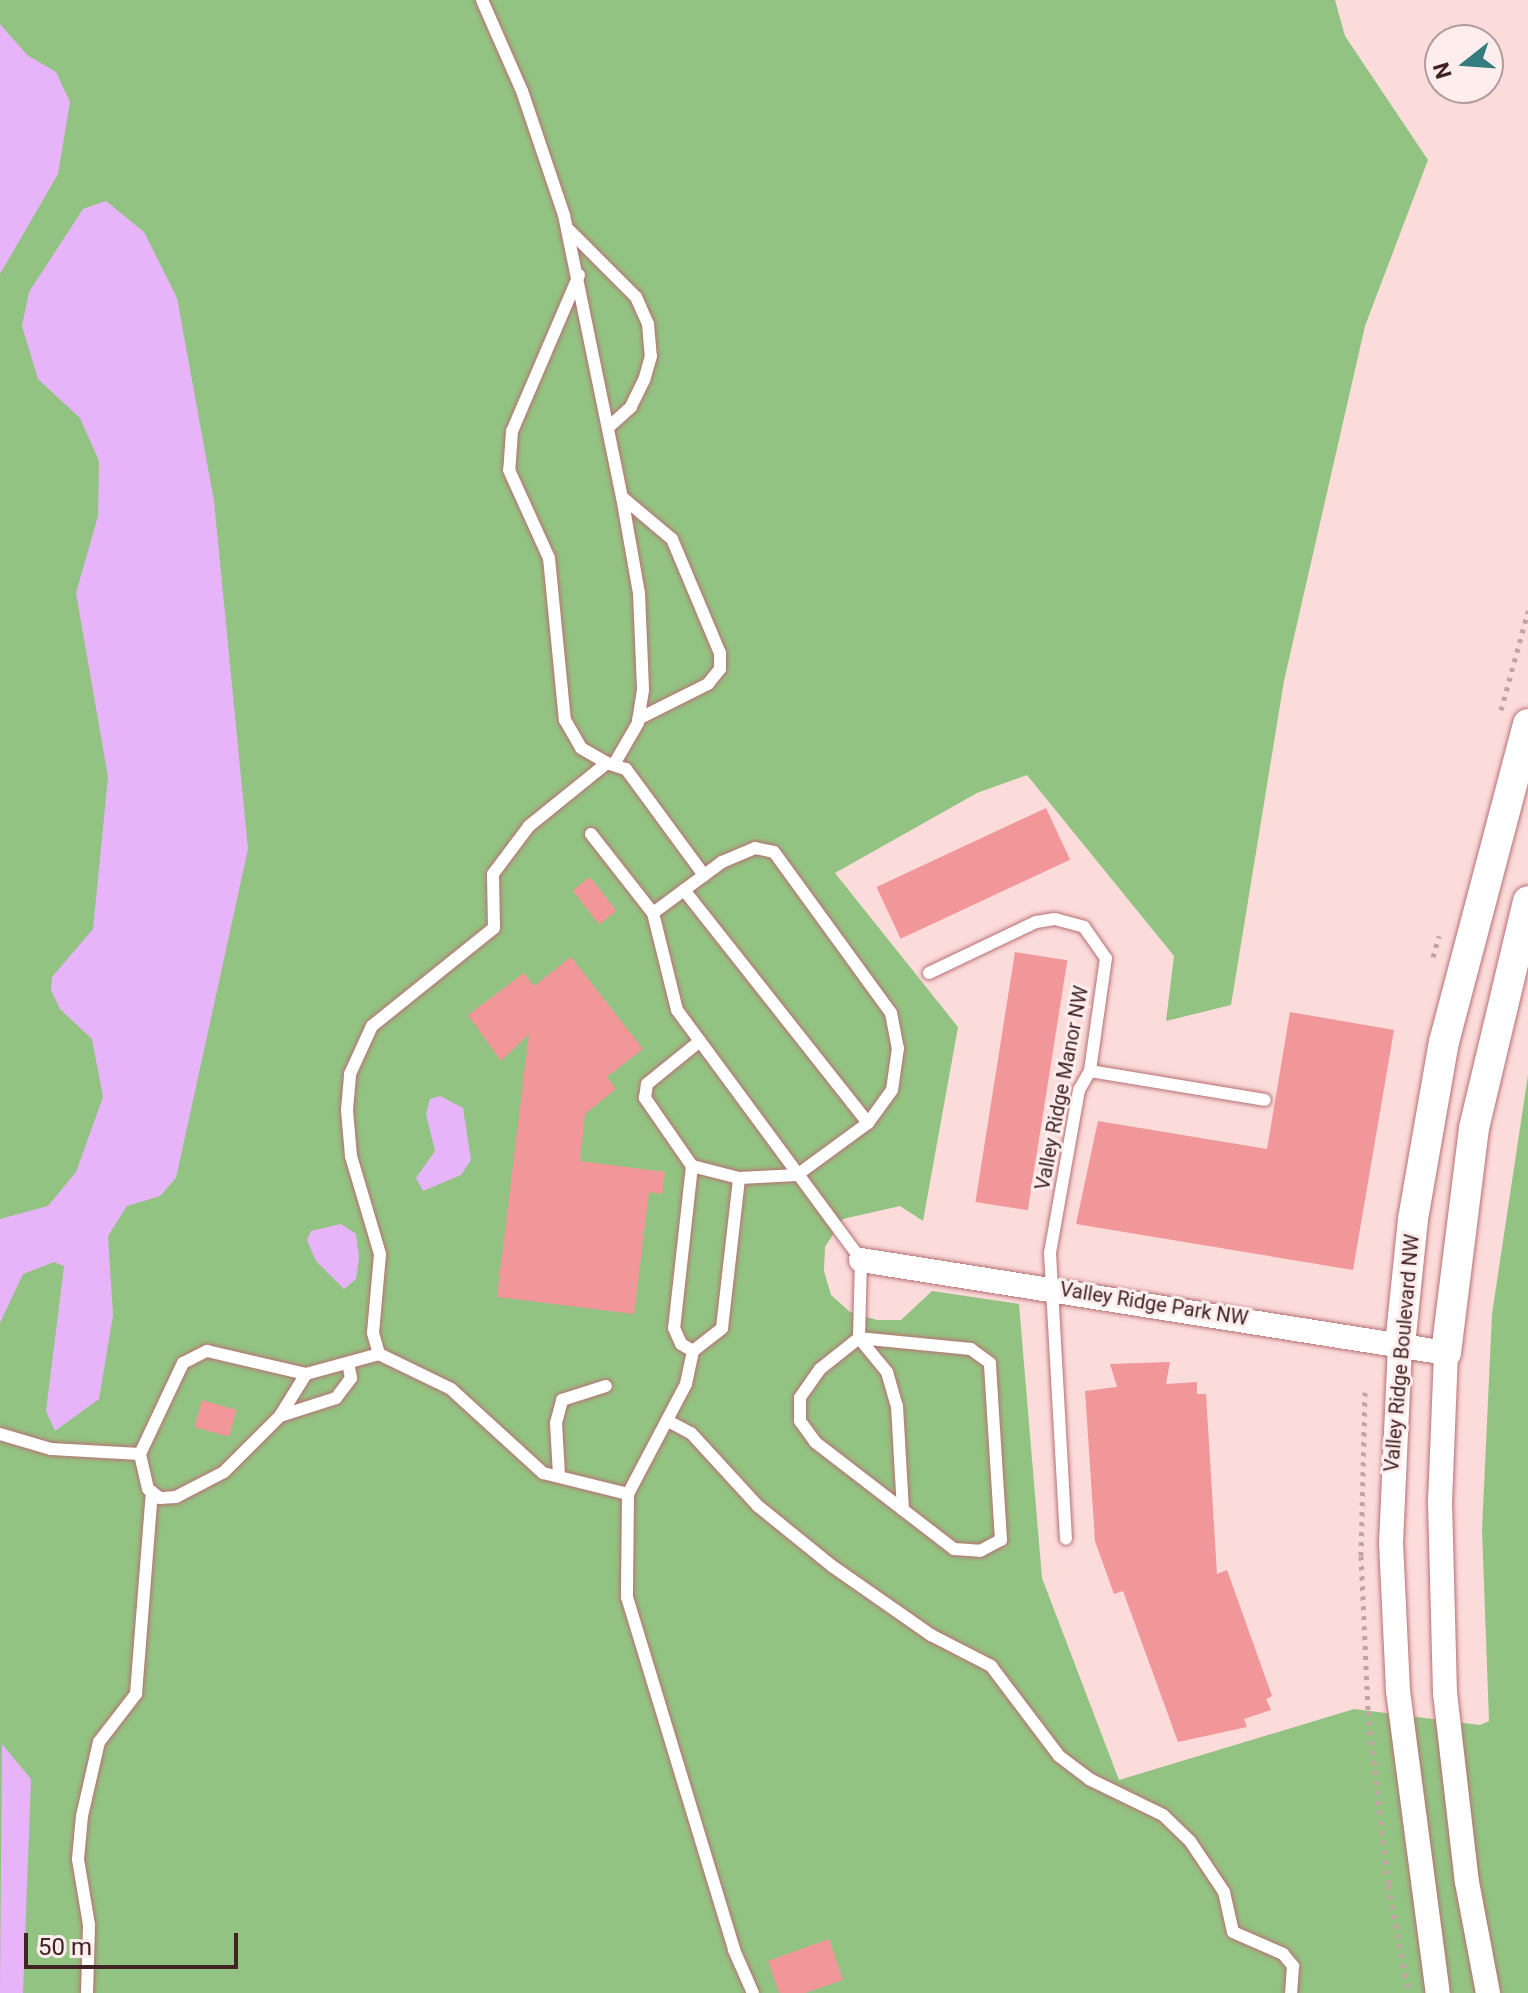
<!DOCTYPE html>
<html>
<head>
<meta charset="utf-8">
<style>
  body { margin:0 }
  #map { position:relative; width:1528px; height:1993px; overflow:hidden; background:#fcdbdb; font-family:Roboto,sans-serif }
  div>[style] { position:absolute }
  .green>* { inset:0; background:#93c382 }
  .water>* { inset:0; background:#e8b4f9 }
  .building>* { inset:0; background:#f1979a; transform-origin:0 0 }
  .path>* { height:5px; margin-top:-2.5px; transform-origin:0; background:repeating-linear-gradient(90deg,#c3a3a3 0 4px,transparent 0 10px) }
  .roads { filter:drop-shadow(0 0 2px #b87073) drop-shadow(0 0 2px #b87073) }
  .service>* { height:12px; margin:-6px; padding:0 6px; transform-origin:6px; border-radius:6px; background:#fff }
  .minor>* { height:24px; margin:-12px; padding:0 12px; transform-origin:12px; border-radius:12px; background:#fff }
  .tertiary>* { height:30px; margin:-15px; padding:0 15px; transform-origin:15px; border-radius:15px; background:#fff }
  span { translate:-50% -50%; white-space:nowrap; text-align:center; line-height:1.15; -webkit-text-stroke:6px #feeded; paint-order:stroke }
  .street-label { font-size:20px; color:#412324 }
  .north { position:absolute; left:1424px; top:24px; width:80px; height:80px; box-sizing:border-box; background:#feeded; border:2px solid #b29c9d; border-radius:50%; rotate:253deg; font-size:22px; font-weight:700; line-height:32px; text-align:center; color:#412324 }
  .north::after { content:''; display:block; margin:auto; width:28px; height:36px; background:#337d7f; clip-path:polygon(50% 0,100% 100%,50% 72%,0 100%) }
  .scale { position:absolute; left:24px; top:1933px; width:214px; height:36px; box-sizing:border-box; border:4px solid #412324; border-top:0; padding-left:10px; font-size:24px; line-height:28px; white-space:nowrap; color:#412324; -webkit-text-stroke:6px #feeded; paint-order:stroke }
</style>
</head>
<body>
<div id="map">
  <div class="green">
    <i style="clip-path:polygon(0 0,1335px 0,1345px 36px,1428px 160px,1365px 326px,1284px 681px,1231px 1005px,1166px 1021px,1174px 956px,1027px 775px,977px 793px,835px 873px,958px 1027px,923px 1221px,900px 1206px,843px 1219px,825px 1247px,824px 1271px,831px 1295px,850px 1312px,877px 1320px,901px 1320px,932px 1291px,1019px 1304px,1042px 1578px,1119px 1780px,1354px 1709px,1480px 1725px,1489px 1721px,1482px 1530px,1492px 1314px,1528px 1075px,1528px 1993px,0 1993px)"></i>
  </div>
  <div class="water">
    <i style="clip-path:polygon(0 24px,27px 55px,56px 72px,70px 102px,58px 174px,0 274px)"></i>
    <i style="clip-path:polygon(106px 201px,144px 232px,177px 298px,214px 501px,248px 849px,176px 1178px,160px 1196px,127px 1206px,108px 1236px,113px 1315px,99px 1399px,55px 1431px,46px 1411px,64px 1266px,54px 1262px,23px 1274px,0 1323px,0 1219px,48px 1206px,76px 1172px,103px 1097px,92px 1039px,60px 1009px,51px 990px,52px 977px,93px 929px,108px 777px,76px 593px,98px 516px,99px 461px,80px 418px,38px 379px,22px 326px,29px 292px,83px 209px)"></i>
    <i style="clip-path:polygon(440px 1096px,463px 1108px,471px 1160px,461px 1175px,423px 1191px,416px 1178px,435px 1151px,426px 1114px,430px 1099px)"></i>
    <i style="clip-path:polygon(341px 1224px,356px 1234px,359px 1257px,356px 1279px,344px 1289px,316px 1261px,307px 1240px,311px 1231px)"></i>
    <i style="clip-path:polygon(2px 1744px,31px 1779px,23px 1993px,0 1993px)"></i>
  </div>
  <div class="building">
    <i style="left:1046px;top:808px;width:57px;height:187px;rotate:65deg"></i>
    <i style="left:590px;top:877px;width:43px;height:22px;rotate:52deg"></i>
    <i style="left:1015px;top:952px;width:53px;height:253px;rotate:9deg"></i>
    <i style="clip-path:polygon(571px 957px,643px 1049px,607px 1077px,616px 1089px,585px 1114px,580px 1161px,665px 1172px,662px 1194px,649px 1192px,634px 1314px,497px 1297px,529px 1034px,501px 1061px,468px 1015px,524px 973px,534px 986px)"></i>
    <i style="clip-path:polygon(1290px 1012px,1394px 1030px,1353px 1270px,1076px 1224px,1098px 1121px,1267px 1149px)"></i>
    <i style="clip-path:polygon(1170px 1362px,1166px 1384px,1197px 1382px,1197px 1394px,1206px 1394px,1217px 1574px,1227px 1570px,1272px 1696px,1266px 1699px,1271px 1710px,1244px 1719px,1247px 1727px,1178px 1742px,1123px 1591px,1114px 1594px,1095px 1541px,1085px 1391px,1117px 1387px,1110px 1364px)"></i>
    <i style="left:202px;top:1400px;width:36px;height:28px;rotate:16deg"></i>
    <i style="clip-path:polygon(829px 1939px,843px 1980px,805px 1993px,779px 1993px,768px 1961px)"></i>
  </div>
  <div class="path">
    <i style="left:1501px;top:710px;width:103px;rotate:-74.7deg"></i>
    <i style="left:1433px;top:957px;width:22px;rotate:-74deg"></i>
    <i style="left:1365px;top:1392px;width:164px;rotate:91.4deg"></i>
    <i style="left:1361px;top:1556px;width:155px;rotate:87.4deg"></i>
    <i style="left:1368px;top:1711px;width:175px;rotate:83.4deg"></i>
    <i style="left:1388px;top:1885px;width:110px;rotate:79deg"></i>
  </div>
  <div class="roads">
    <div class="service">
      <i style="left:482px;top:0;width:99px;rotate:66.3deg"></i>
      <i style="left:522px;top:91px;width:131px;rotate:71.3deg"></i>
      <i style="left:564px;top:215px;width:288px;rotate:78.4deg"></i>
      <i style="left:622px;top:497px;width:97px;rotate:80deg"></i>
      <i style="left:639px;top:593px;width:97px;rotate:87.6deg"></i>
      <i style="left:643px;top:690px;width:33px;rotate:99deg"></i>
      <i style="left:638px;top:723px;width:44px;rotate:120.1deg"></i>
      <i style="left:569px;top:230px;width:95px;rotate:45deg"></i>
      <i style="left:636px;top:297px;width:30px;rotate:66deg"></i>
      <i style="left:648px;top:324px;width:32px;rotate:85deg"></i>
      <i style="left:651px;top:356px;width:25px;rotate:106deg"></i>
      <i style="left:644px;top:380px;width:30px;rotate:116deg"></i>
      <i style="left:631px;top:407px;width:30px;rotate:138deg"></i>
      <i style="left:579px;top:275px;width:170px;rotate:113.2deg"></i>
      <i style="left:512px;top:431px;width:39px;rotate:94deg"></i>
      <i style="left:509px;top:470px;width:97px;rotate:65.6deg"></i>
      <i style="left:549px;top:558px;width:163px;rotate:84.4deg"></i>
      <i style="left:565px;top:720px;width:32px;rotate:60deg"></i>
      <i style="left:581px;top:748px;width:30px;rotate:30deg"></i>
      <i style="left:622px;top:497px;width:65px;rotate:40deg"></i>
      <i style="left:672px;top:539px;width:124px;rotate:67.2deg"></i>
      <i style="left:720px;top:653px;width:16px;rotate:90deg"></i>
      <i style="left:720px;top:669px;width:19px;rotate:129deg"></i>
      <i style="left:708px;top:684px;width:78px;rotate:153.4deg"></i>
      <i style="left:591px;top:834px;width:100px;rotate:51.9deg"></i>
      <i style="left:653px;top:913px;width:100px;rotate:76.1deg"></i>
      <i style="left:677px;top:1010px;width:310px;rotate:53.6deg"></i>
      <i style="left:861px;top:1260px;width:78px;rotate:91.5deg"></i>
      <i style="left:859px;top:1338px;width:50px;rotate:141.5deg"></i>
      <i style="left:820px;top:1369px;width:35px;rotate:125deg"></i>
      <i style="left:800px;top:1398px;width:23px;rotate:90deg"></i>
      <i style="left:800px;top:1421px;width:26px;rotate:54deg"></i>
      <i style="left:815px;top:1442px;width:175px;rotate:37.6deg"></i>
      <i style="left:954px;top:1549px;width:26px;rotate:4deg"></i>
      <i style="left:980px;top:1551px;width:24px;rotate:-28deg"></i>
      <i style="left:1001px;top:1540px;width:177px;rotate:-93.6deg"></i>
      <i style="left:990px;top:1363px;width:24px;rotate:-144deg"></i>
      <i style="left:971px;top:1349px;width:113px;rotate:-174.4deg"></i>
      <i style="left:684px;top:890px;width:297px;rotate:51.7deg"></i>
      <i style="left:653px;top:913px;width:86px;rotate:-36.5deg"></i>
      <i style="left:722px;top:862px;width:36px;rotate:-23deg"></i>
      <i style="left:755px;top:848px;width:19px;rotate:12deg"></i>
      <i style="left:774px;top:852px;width:199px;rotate:54deg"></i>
      <i style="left:891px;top:1013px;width:36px;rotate:79deg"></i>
      <i style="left:898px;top:1048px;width:42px;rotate:98.1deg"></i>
      <i style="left:892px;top:1090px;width:41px;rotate:126deg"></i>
      <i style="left:868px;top:1123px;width:88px;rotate:143.8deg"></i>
      <i style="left:797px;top:1175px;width:58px;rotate:177deg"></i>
      <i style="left:739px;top:1178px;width:49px;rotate:-165.7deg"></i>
      <i style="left:692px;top:1166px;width:83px;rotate:-124.7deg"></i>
      <i style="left:645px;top:1098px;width:14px;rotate:-82deg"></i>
      <i style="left:647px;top:1084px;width:68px;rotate:-39.1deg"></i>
      <i style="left:929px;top:973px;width:119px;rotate:-25.5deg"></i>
      <i style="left:1036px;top:922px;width:19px;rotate:-9deg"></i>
      <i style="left:1055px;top:919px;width:30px;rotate:15deg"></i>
      <i style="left:1084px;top:927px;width:38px;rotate:55deg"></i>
      <i style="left:1106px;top:958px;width:114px;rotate:98.1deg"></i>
      <i style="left:1090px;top:1071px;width:22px;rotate:120deg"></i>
      <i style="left:1079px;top:1090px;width:166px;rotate:100.1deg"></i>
      <i style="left:1050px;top:1253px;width:286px;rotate:86.8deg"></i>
      <i style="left:1090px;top:1071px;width:177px;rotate:9.4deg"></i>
      <i style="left:692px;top:1166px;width:163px;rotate:96.3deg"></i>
      <i style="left:674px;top:1328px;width:17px;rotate:66deg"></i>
      <i style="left:681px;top:1344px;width:14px;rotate:30deg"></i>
      <i style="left:693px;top:1351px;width:37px;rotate:-38deg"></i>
      <i style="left:722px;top:1328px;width:151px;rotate:-83.5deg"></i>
      <i style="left:859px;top:1338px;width:44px;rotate:50.5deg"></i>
      <i style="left:887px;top:1372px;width:35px;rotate:74deg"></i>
      <i style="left:897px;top:1406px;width:104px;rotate:86.7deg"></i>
      <i style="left:693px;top:1351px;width:34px;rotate:102deg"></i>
      <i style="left:686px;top:1384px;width:124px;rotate:117.8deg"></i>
      <i style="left:628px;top:1494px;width:103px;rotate:90.6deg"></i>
      <i style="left:627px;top:1597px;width:369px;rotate:73.1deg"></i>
      <i style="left:734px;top:1950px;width:47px;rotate:66.2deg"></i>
      <i style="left:379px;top:1354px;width:22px;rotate:-106deg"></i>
      <i style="left:373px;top:1333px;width:79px;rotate:-84.9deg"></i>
      <i style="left:380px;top:1254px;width:102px;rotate:-106.5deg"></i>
      <i style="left:351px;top:1156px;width:46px;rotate:-95deg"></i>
      <i style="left:347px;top:1110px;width:36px;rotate:-85deg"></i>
      <i style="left:350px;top:1074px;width:53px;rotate:-65.4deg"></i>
      <i style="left:372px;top:1026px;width:156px;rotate:-38.8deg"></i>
      <i style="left:494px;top:928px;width:54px;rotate:-91.1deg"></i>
      <i style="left:493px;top:874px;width:60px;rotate:-53.1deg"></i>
      <i style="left:529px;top:826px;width:100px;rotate:-38.9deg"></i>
      <i style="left:607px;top:763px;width:20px;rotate:18deg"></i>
      <i style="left:626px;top:769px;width:132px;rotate:53.7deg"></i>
      <i style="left:306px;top:1374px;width:49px;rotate:121.8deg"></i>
      <i style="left:280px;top:1416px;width:79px;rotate:135deg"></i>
      <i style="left:224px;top:1472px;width:54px;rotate:152.5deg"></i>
      <i style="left:176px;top:1497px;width:16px;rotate:176deg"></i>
      <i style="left:160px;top:1498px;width:15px;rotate:-143deg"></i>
      <i style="left:148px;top:1489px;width:36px;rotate:-103deg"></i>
      <i style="left:140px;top:1454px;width:101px;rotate:-64.7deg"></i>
      <i style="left:183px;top:1363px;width:27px;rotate:-27deg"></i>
      <i style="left:207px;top:1351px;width:102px;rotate:13.1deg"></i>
      <i style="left:306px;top:1374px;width:76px;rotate:-15.3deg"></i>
      <i style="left:379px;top:1354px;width:80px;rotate:25.9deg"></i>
      <i style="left:451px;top:1389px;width:125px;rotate:42.4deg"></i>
      <i style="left:543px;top:1473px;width:88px;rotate:13.9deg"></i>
      <i style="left:280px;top:1416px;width:59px;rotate:-17.8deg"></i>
      <i style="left:336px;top:1398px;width:25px;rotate:-53deg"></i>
      <i style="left:351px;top:1378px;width:15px;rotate:-101deg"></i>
      <i style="left:668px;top:1421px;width:26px;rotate:28deg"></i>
      <i style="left:691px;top:1433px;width:99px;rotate:47.5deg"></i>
      <i style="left:758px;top:1506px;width:95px;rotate:39deg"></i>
      <i style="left:832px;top:1566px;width:121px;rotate:34.9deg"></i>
      <i style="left:931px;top:1635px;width:68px;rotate:27.3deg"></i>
      <i style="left:991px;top:1666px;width:113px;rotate:52.9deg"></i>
      <i style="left:1059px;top:1756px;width:38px;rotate:37deg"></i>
      <i style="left:1089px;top:1779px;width:82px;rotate:25.9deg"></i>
      <i style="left:1163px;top:1815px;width:37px;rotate:44deg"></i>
      <i style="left:1190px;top:1841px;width:61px;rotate:56.3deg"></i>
      <i style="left:1224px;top:1892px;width:41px;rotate:77.3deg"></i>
      <i style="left:1233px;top:1932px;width:55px;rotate:23.7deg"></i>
      <i style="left:1283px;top:1954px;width:16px;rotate:50deg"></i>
      <i style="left:1293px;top:1966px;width:27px;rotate:94deg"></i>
      <i style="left:0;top:1434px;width:53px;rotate:16.4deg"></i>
      <i style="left:51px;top:1449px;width:89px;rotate:3.2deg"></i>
      <i style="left:559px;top:1475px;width:52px;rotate:-93.3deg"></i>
      <i style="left:556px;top:1423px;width:24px;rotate:-75deg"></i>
      <i style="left:562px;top:1400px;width:46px;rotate:-17.7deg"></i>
      <i style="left:87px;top:1993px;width:68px;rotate:-88.3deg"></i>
      <i style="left:89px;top:1925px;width:67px;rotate:-99.5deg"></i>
      <i style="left:78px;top:1859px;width:43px;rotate:-84.7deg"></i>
      <i style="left:82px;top:1816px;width:76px;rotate:-77.1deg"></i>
      <i style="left:99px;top:1742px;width:61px;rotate:-52.4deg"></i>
      <i style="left:136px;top:1694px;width:203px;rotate:-85.5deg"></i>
    </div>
    <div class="minor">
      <i style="left:861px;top:1260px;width:592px;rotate:9.03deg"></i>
      <i style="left:1446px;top:1353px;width:149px;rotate:92.3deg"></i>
      <i style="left:1440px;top:1502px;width:191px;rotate:88.5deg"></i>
      <i style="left:1445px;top:1693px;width:190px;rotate:83.4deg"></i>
      <i style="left:1467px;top:1882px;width:113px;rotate:79.3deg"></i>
      <i style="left:1400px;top:1345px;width:197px;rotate:92.6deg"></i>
      <i style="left:1391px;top:1542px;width:149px;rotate:87.3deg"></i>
      <i style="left:1398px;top:1691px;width:305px;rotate:82.5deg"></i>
    </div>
    <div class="tertiary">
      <i style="left:1400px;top:1345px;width:127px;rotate:-84.1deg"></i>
      <i style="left:1413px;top:1219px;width:180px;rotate:-80.1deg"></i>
      <i style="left:1444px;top:1042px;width:329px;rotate:-75.2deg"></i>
      <i style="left:1446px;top:1353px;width:227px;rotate:-82.9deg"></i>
      <i style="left:1474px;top:1128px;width:233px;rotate:-76.6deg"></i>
    </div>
  </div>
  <div class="street-label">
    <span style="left:1062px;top:1088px;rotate:-79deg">Valley Ridge Manor NW</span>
    <span style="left:1154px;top:1304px;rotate:9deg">Valley Ridge Park NW</span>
    <span style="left:1402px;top:1353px;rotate:-85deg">Valley Ridge Boulevard NW</span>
  </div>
  <div class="north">N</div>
  <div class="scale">50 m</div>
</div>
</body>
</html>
